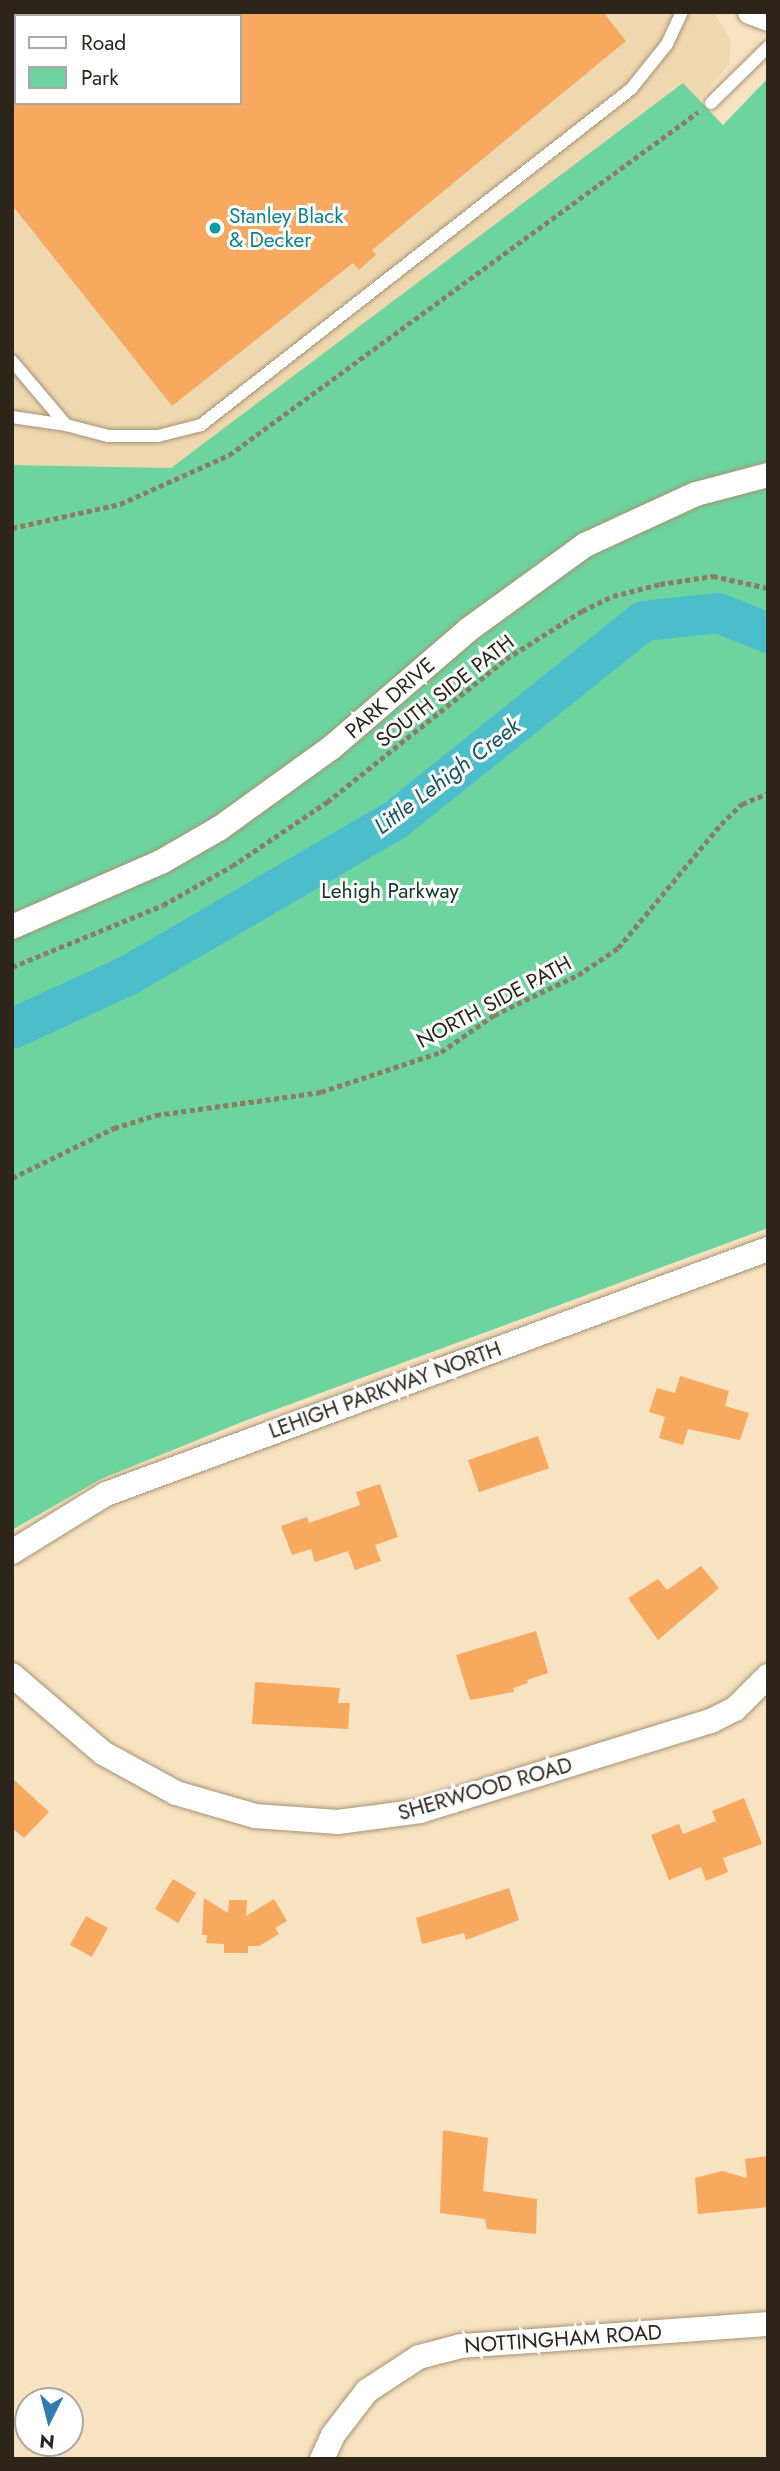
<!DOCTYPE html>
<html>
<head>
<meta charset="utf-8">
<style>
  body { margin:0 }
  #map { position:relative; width:780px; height:2471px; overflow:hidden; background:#f7e2c1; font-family:Jost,sans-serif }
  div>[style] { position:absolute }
  .built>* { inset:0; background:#efd7b0 }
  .green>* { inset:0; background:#6dd49f }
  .river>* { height:40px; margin:-20px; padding:0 20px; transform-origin:20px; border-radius:20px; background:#4cbdcb }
  .building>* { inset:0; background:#f7a960; transform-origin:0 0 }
  .path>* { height:4.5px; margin-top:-2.25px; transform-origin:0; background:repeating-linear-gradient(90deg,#8a7c66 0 5px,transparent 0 8.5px) }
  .roads { filter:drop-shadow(0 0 2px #a59273) drop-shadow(0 0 2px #a59273) }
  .lane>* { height:12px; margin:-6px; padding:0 6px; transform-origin:6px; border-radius:6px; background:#fff }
  .street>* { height:24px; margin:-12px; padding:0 12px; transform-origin:12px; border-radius:12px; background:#fff }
  .dots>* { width:19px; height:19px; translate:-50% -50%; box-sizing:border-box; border:4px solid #fff; border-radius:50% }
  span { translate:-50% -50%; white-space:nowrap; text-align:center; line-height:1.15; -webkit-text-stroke:6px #fff; paint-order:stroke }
  .culture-label { font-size:21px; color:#0d838f }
  .left { translate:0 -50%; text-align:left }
  .street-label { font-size:21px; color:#2d2519 }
  .park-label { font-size:21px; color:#0c3b26 }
  .water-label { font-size:23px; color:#17575f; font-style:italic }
  .frame { position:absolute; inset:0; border:14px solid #2d2519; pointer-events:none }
  .legend { position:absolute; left:14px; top:14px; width:228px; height:91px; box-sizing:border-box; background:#fff; border:2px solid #aba8a3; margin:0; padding:9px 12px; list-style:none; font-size:21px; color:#2d2519 }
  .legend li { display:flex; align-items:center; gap:14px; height:35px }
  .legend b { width:35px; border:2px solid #aba8a3 }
  .north { position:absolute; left:14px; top:2387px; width:70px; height:70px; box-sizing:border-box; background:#fff; border:2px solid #aba8a3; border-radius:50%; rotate:186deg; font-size:19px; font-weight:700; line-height:28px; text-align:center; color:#2d2519 }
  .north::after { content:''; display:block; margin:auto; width:24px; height:32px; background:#317bae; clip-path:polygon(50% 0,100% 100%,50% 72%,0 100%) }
</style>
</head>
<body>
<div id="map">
  <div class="built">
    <i style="clip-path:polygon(evenodd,12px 12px,714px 12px,731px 41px,729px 64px,699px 100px,683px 83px,171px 468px,12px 465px,12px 12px,16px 16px,240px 16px,240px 103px,16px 103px,16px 16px)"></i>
  </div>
  <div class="green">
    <i style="clip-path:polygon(768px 78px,768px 1228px,242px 1422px,101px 1479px,12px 1530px,12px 465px,171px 468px,683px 83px,723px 125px)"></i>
  </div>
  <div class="river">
    <i style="left:12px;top:1029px;width:129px;rotate:-24.8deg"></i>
    <i style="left:129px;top:975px;width:306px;rotate:-30.2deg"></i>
    <i style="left:394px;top:821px;width:320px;rotate:-38.7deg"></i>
    <i style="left:644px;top:621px;width:74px;rotate:-6.2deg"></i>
    <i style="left:718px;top:613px;width:54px;rotate:21.8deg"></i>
  </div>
  <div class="building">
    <i style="clip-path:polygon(240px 12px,603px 12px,626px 41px,372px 250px,376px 255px,359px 270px,353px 263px,172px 406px,12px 205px,12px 103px,240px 103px)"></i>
    <i style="clip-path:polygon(680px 1376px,729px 1391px,725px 1406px,749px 1413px,740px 1440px,688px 1429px,683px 1445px,659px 1438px,665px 1417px,649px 1412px,657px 1388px,675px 1393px)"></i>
    <i style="left:538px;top:1436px;width:34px;height:74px;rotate:71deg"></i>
    <i style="clip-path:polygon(380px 1484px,398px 1537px,375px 1545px,381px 1561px,355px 1570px,348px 1551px,315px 1562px,311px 1549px,292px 1555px,281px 1526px,307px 1517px,309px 1523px,360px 1505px,356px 1492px)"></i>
    <i style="clip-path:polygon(701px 1566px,719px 1588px,658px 1640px,628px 1598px,658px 1579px,667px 1590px)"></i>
    <i style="clip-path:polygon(536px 1631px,548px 1673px,527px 1680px,528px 1683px,513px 1688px,514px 1692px,470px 1700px,456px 1655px)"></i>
    <i style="clip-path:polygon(255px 1682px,340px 1688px,338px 1703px,350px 1703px,348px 1729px,252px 1724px)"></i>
    <i style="clip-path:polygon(12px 1778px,49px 1812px,24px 1838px,12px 1828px)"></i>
    <i style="clip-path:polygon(744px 1798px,762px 1844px,723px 1858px,728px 1872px,706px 1881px,701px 1867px,669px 1880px,651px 1835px,679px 1824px,683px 1834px,716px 1821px,712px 1811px)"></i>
    <i style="left:173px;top:1879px;width:27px;height:35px;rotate:31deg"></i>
    <i style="clip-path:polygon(509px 1888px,519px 1920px,466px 1940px,464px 1933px,422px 1944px,416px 1918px)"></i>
    <i style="clip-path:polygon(204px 1898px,228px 1913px,229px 1900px,247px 1900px,246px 1916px,274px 1899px,287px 1921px,275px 1928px,279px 1934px,259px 1946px,248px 1946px,248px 1953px,224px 1953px,224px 1944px,206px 1943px,207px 1935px,202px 1935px)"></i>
    <i style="left:86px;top:1916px;width:25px;height:33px;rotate:29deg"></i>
    <i style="clip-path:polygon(443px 2130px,488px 2138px,483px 2191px,537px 2199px,536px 2234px,487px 2229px,485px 2219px,440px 2213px)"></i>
    <i style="clip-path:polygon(768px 2156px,768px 2207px,698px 2214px,695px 2178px,722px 2171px,747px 2178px,745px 2159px)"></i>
  </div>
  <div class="path">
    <i style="left:12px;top:528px;width:111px;rotate:-12.5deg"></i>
    <i style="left:120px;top:504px;width:120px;rotate:-24.2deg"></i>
    <i style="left:229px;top:455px;width:581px;rotate:-36.18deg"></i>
    <i style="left:12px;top:967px;width:163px;rotate:-22.3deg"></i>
    <i style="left:163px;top:905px;width:79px;rotate:-29.5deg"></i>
    <i style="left:232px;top:866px;width:115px;rotate:-34deg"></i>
    <i style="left:327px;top:802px;width:229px;rotate:-38.6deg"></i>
    <i style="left:506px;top:659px;width:90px;rotate:-32.3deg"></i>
    <i style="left:582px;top:611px;width:34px;rotate:-26deg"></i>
    <i style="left:613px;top:596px;width:49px;rotate:-14.3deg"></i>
    <i style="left:660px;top:584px;width:54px;rotate:-8.6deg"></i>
    <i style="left:713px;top:576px;width:56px;rotate:12.3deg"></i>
    <i style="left:12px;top:1178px;width:114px;rotate:-26.1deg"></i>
    <i style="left:114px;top:1128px;width:44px;rotate:-17.2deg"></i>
    <i style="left:156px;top:1115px;width:167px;rotate:-7.9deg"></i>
    <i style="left:321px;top:1092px;width:126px;rotate:-18.4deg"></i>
    <i style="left:441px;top:1052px;width:65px;rotate:-34.9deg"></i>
    <i style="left:494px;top:1015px;width:93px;rotate:-25.5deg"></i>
    <i style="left:578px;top:975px;width:48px;rotate:-34deg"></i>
    <i style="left:618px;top:948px;width:161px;rotate:-50.3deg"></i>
    <i style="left:721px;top:824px;width:29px;rotate:-44deg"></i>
    <i style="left:742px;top:804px;width:28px;rotate:-23deg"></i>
  </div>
  <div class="roads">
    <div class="lane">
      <i style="left:711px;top:103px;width:80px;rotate:-44.5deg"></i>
      <i style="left:12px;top:361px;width:84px;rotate:49.8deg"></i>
      <i style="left:66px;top:425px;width:43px;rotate:14.7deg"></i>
      <i style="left:108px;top:436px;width:50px"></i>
      <i style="left:158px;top:436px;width:44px;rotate:-14.3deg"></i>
      <i style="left:201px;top:425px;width:546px;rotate:-38deg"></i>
      <i style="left:631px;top:89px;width:58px;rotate:-51.3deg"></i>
      <i style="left:667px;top:44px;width:35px;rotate:-65deg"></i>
      <i style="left:12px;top:417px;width:55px;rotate:8.4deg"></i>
    </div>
    <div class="street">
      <i style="left:750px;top:12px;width:19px;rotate:21deg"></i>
      <i style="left:12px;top:927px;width:163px;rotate:-23.6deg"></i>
      <i style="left:161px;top:862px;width:68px;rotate:-30deg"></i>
      <i style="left:220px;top:828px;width:137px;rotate:-35.8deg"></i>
      <i style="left:331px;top:748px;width:181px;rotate:-40.7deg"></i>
      <i style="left:468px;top:630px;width:145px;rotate:-36deg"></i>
      <i style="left:585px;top:545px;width:122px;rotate:-24.7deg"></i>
      <i style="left:696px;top:494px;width:74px;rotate:-14.8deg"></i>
      <i style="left:12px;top:1552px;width:110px;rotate:-31.7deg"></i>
      <i style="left:106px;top:1494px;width:706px;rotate:-20.31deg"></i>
      <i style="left:12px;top:1675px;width:120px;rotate:40.6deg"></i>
      <i style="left:103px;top:1753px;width:83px;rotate:28.7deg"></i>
      <i style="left:176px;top:1793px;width:82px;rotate:16.2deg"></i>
      <i style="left:255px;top:1816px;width:83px;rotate:4.1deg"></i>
      <i style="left:338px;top:1822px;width:83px;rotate:-7.6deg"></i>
      <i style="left:420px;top:1811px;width:305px;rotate:-17.2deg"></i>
      <i style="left:711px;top:1721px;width:27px;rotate:-27deg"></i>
      <i style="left:735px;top:1709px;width:47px;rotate:-45deg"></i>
      <i style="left:322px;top:2459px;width:26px;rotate:-65deg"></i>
      <i style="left:333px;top:2435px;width:56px;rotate:-52.3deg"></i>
      <i style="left:367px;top:2391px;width:62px;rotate:-33.2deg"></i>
      <i style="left:419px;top:2357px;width:43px;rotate:-14.7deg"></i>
      <i style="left:461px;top:2346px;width:308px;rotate:-4.1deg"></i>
    </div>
  </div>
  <div class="dots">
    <i style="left:215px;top:228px;background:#0f9aa8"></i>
  </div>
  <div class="culture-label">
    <span class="left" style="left:229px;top:228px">Stanley Black<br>&amp; Decker</span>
  </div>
  <div class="street-label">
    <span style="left:445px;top:691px;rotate:-38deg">SOUTH SIDE PATH</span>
    <span style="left:390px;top:698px;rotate:-41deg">PARK DRIVE</span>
    <span style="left:494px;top:1002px;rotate:-28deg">NORTH SIDE PATH</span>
    <span style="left:385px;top:1390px;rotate:-20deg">LEHIGH PARKWAY NORTH</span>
    <span style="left:485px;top:1789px;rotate:-16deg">SHERWOOD ROAD</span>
    <span style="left:563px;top:2339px;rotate:-4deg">NOTTINGHAM ROAD</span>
  </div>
  <div class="park-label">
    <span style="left:390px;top:891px">Lehigh Parkway</span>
  </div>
  <div class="water-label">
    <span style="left:447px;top:776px;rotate:-37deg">Little Lehigh Creek</span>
  </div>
  <div class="frame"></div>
  <ul class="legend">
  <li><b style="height:9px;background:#fff"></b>Road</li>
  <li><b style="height:19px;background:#6dd49f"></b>Park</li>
  </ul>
  <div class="north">N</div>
</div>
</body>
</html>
